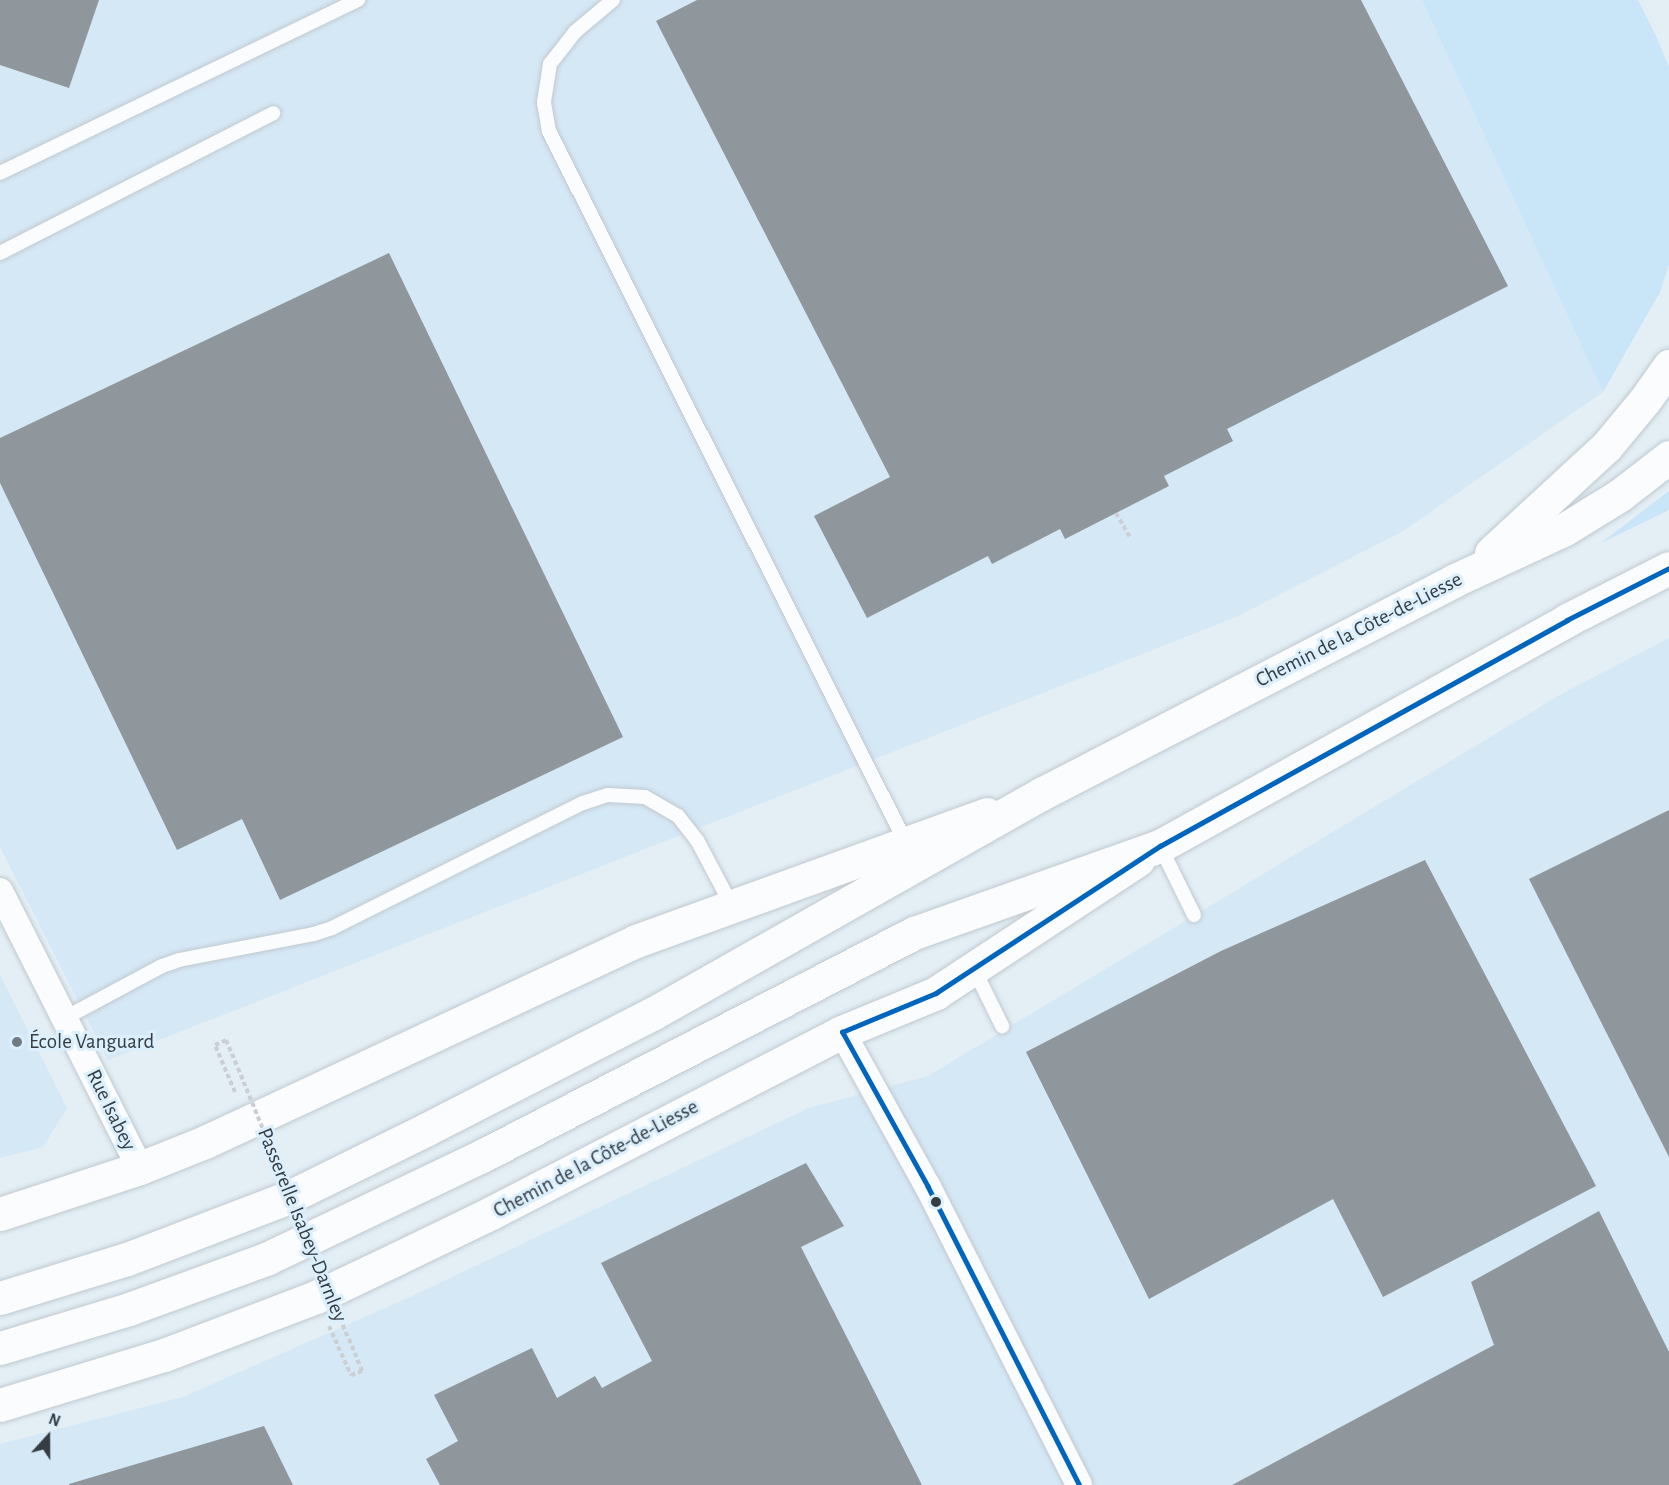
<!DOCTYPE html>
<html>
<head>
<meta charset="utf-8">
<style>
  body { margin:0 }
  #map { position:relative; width:1669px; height:1485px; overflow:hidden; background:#e3eef5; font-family:"Alegreya Sans",sans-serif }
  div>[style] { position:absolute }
  .built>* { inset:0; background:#d5e8f6 }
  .green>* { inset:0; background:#c9e5f8 }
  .building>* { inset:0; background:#8f979c }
  .path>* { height:4px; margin-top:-2px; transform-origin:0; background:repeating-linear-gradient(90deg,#cbced2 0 4.5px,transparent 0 7.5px) }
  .roads { filter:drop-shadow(0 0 2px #c0c9cf) drop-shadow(0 0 2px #c0c9cf) }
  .service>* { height:14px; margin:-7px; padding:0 7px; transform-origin:7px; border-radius:7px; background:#fbfcfe }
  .minor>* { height:26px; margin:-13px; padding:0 13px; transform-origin:13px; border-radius:13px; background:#fbfcfe }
  .secondary>* { height:33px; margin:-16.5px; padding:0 16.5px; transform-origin:16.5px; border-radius:16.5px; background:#fbfcfe }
  .primary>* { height:33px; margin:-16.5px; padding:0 16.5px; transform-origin:16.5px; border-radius:16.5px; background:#fbfcfe }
  .motorway>* { height:33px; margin:-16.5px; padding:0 16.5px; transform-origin:16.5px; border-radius:16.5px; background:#fbfcfe }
  .path-bridge>* { height:4px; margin-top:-2px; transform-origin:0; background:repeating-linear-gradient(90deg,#cbced2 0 4.5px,transparent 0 7.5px) }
  .bus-1>* { height:4.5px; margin:-2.25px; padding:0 2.25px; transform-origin:2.25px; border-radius:2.25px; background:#0065bd }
  .dots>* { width:16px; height:16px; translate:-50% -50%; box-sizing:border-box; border:3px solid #dbeffd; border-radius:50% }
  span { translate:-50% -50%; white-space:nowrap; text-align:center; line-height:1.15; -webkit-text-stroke:6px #dbeffd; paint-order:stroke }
  .street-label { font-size:21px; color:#353d43 }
  .poi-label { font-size:21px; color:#353d43 }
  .left { translate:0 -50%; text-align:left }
  .north { position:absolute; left:18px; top:1407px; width:60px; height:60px; -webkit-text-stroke:4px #dbeffd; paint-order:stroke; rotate:21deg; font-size:16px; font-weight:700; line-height:24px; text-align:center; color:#353d43 }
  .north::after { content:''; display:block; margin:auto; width:21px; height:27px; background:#353d43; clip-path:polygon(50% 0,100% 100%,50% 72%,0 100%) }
</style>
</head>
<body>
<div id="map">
  <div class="built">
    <i style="clip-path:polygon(0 0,1422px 0,1603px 392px,1403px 531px,1236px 617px,108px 1060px,0 847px)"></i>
    <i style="clip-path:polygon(1669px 638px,1669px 1485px,0 1485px,0 1444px,183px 1397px,410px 1297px,809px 1108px,928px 1076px,1565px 692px)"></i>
    <i style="clip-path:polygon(0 975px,67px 1108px,43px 1147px,0 1158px)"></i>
  </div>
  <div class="green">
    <i style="clip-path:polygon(1422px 0,1638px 0,1657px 38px,1669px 67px,1669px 264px,1660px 292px,1603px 392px)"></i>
    <i style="clip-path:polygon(1669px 491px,1669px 510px,1601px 543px)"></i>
  </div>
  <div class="building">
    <i style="clip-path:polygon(0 0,99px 0,69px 88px,0 65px)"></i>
    <i style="clip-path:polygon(697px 0,1361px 0,1508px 286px,1227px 429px,1233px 441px,1164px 476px,1169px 486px,1065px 539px,1060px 529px,992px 564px,988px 556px,867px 618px,814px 516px,890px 477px,656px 21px)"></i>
    <i style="clip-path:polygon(389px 253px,623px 737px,280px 900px,242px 819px,177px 850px,0 483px,0 438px)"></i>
    <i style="clip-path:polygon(1669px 810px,1669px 1157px,1529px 879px)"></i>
    <i style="clip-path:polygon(1425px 860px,1596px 1186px,1383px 1297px,1333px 1199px,1149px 1299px,1026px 1052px,1221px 951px)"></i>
    <i style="clip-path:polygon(806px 1163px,844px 1226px,801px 1247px,922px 1485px,440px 1485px,426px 1459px,458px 1441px,434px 1395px,532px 1348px,557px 1398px,595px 1376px,602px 1388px,652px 1361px,601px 1263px)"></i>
    <i style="clip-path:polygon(1599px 1211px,1669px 1352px,1669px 1485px,1232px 1485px,1494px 1345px,1471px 1282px)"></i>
    <i style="clip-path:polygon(264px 1426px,293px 1485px,69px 1485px,69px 1484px)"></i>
  </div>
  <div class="path">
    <i style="left:1116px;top:513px;width:28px;rotate:60deg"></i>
    <i style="left:235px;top:1092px;width:51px;rotate:-113.1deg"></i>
    <i style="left:215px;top:1045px;width:12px;rotate:-24deg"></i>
    <i style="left:226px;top:1040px;width:30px;rotate:67deg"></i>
    <i style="left:329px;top:1326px;width:54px;rotate:65.8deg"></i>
    <i style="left:351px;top:1375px;width:12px;rotate:-20deg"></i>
    <i style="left:362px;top:1371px;width:37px;rotate:-112deg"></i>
  </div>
  <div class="roads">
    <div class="service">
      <i style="left:613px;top:0;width:50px;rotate:139.9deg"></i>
      <i style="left:575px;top:32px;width:41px;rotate:128deg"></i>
      <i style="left:550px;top:64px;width:39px;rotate:99deg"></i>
      <i style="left:544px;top:103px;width:28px;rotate:80deg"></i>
      <i style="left:549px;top:131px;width:796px;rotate:63.37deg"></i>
      <i style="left:0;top:173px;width:398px;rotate:-25.8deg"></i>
      <i style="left:0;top:253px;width:307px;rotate:-27.1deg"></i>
      <i style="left:1160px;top:846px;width:77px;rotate:63.8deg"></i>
      <i style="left:974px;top:969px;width:64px;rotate:63.8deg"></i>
      <i style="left:65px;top:1018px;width:110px;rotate:-28.2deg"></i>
      <i style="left:162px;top:966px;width:18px;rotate:-19deg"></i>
      <i style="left:179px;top:960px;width:137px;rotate:-10.9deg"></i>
      <i style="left:314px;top:934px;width:19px;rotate:-18deg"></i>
      <i style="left:332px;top:928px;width:280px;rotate:-26.5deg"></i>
      <i style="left:583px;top:803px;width:26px;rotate:-18deg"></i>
      <i style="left:608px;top:795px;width:37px;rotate:3deg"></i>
      <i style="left:645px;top:797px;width:38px;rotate:30deg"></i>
      <i style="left:678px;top:816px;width:31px;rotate:52deg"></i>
      <i style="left:697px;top:840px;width:75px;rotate:62.1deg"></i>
    </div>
    <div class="minor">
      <i style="left:0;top:891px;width:310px;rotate:63.2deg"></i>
      <i style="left:842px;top:1032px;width:177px;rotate:61deg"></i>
      <i style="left:928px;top:1187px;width:334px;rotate:63.1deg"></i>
    </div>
    <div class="secondary">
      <i style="left:0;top:1214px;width:147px;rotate:-18.2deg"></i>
      <i style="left:140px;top:1168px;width:70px;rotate:-21.8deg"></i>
      <i style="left:205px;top:1142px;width:476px;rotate:-25deg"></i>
      <i style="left:636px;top:941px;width:373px;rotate:-19.9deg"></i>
      <i style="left:0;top:1405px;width:171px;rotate:-17deg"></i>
      <i style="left:164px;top:1355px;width:163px;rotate:-20.9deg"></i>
      <i style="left:316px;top:1297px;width:89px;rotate:-25.4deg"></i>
      <i style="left:396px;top:1259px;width:106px;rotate:-25.8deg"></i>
      <i style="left:491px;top:1213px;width:395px;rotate:-27.3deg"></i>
      <i style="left:842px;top:1032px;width:102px;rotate:-22.5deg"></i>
      <i style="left:936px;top:993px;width:242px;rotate:-33.4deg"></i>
    </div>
    <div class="primary">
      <i style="left:1491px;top:553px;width:156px;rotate:-42.7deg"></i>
      <i style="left:1606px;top:447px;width:61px;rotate:-50.3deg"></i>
      <i style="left:1645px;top:400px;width:42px;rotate:-54.8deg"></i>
      <i style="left:1043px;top:793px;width:462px;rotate:-27.3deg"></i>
      <i style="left:1453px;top:581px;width:123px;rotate:-24.9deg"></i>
      <i style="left:1565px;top:529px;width:65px;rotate:-31.7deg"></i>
      <i style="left:1620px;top:495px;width:62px;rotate:-37.8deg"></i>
      <i style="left:1160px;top:846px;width:466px;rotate:-29deg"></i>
      <i style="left:1567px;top:620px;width:114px;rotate:-27deg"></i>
    </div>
    <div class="motorway">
      <i style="left:0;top:1298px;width:133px;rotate:-17.1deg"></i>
      <i style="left:127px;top:1259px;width:171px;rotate:-20.9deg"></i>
      <i style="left:287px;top:1198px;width:156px;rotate:-26.2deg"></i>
      <i style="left:427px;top:1129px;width:253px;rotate:-27.1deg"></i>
      <i style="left:652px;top:1014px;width:449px;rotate:-29.5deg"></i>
      <i style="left:0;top:1348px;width:135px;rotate:-16.8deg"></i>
      <i style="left:129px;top:1309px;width:148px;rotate:-20.1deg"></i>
      <i style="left:268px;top:1258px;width:235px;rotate:-25.5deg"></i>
      <i style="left:480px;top:1157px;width:488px;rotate:-27.3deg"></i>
      <i style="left:914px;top:933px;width:261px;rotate:-19.5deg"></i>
    </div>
  </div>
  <div class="path-bridge">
    <i style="left:238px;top:1068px;width:291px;rotate:67.8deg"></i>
  </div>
  <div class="bus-1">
    <i style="left:1079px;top:1485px;width:334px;rotate:-116.9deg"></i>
    <i style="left:928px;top:1187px;width:177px;rotate:-119deg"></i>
    <i style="left:842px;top:1032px;width:102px;rotate:-22.5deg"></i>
    <i style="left:936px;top:993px;width:268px;rotate:-33.3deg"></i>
    <i style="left:1160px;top:846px;width:466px;rotate:-29deg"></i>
    <i style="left:1567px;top:620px;width:114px;rotate:-27deg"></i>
  </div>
  <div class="dots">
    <i style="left:17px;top:1042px;background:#727b81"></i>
    <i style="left:936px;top:1202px;background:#353d43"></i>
  </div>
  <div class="street-label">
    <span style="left:1359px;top:630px;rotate:-27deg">Chemin de la Côte-de-Liesse</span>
    <span style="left:111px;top:1110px;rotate:64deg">Rue Isabey</span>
    <span style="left:596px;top:1159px;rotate:-28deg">Chemin de la Côte-de-Liesse</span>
    <span style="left:302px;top:1225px;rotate:68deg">Passerelle Isabey-Darnley</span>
  </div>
  <div class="poi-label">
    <span class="left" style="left:29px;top:1042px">École Vanguard</span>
  </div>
  <div class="north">N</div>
</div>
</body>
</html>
